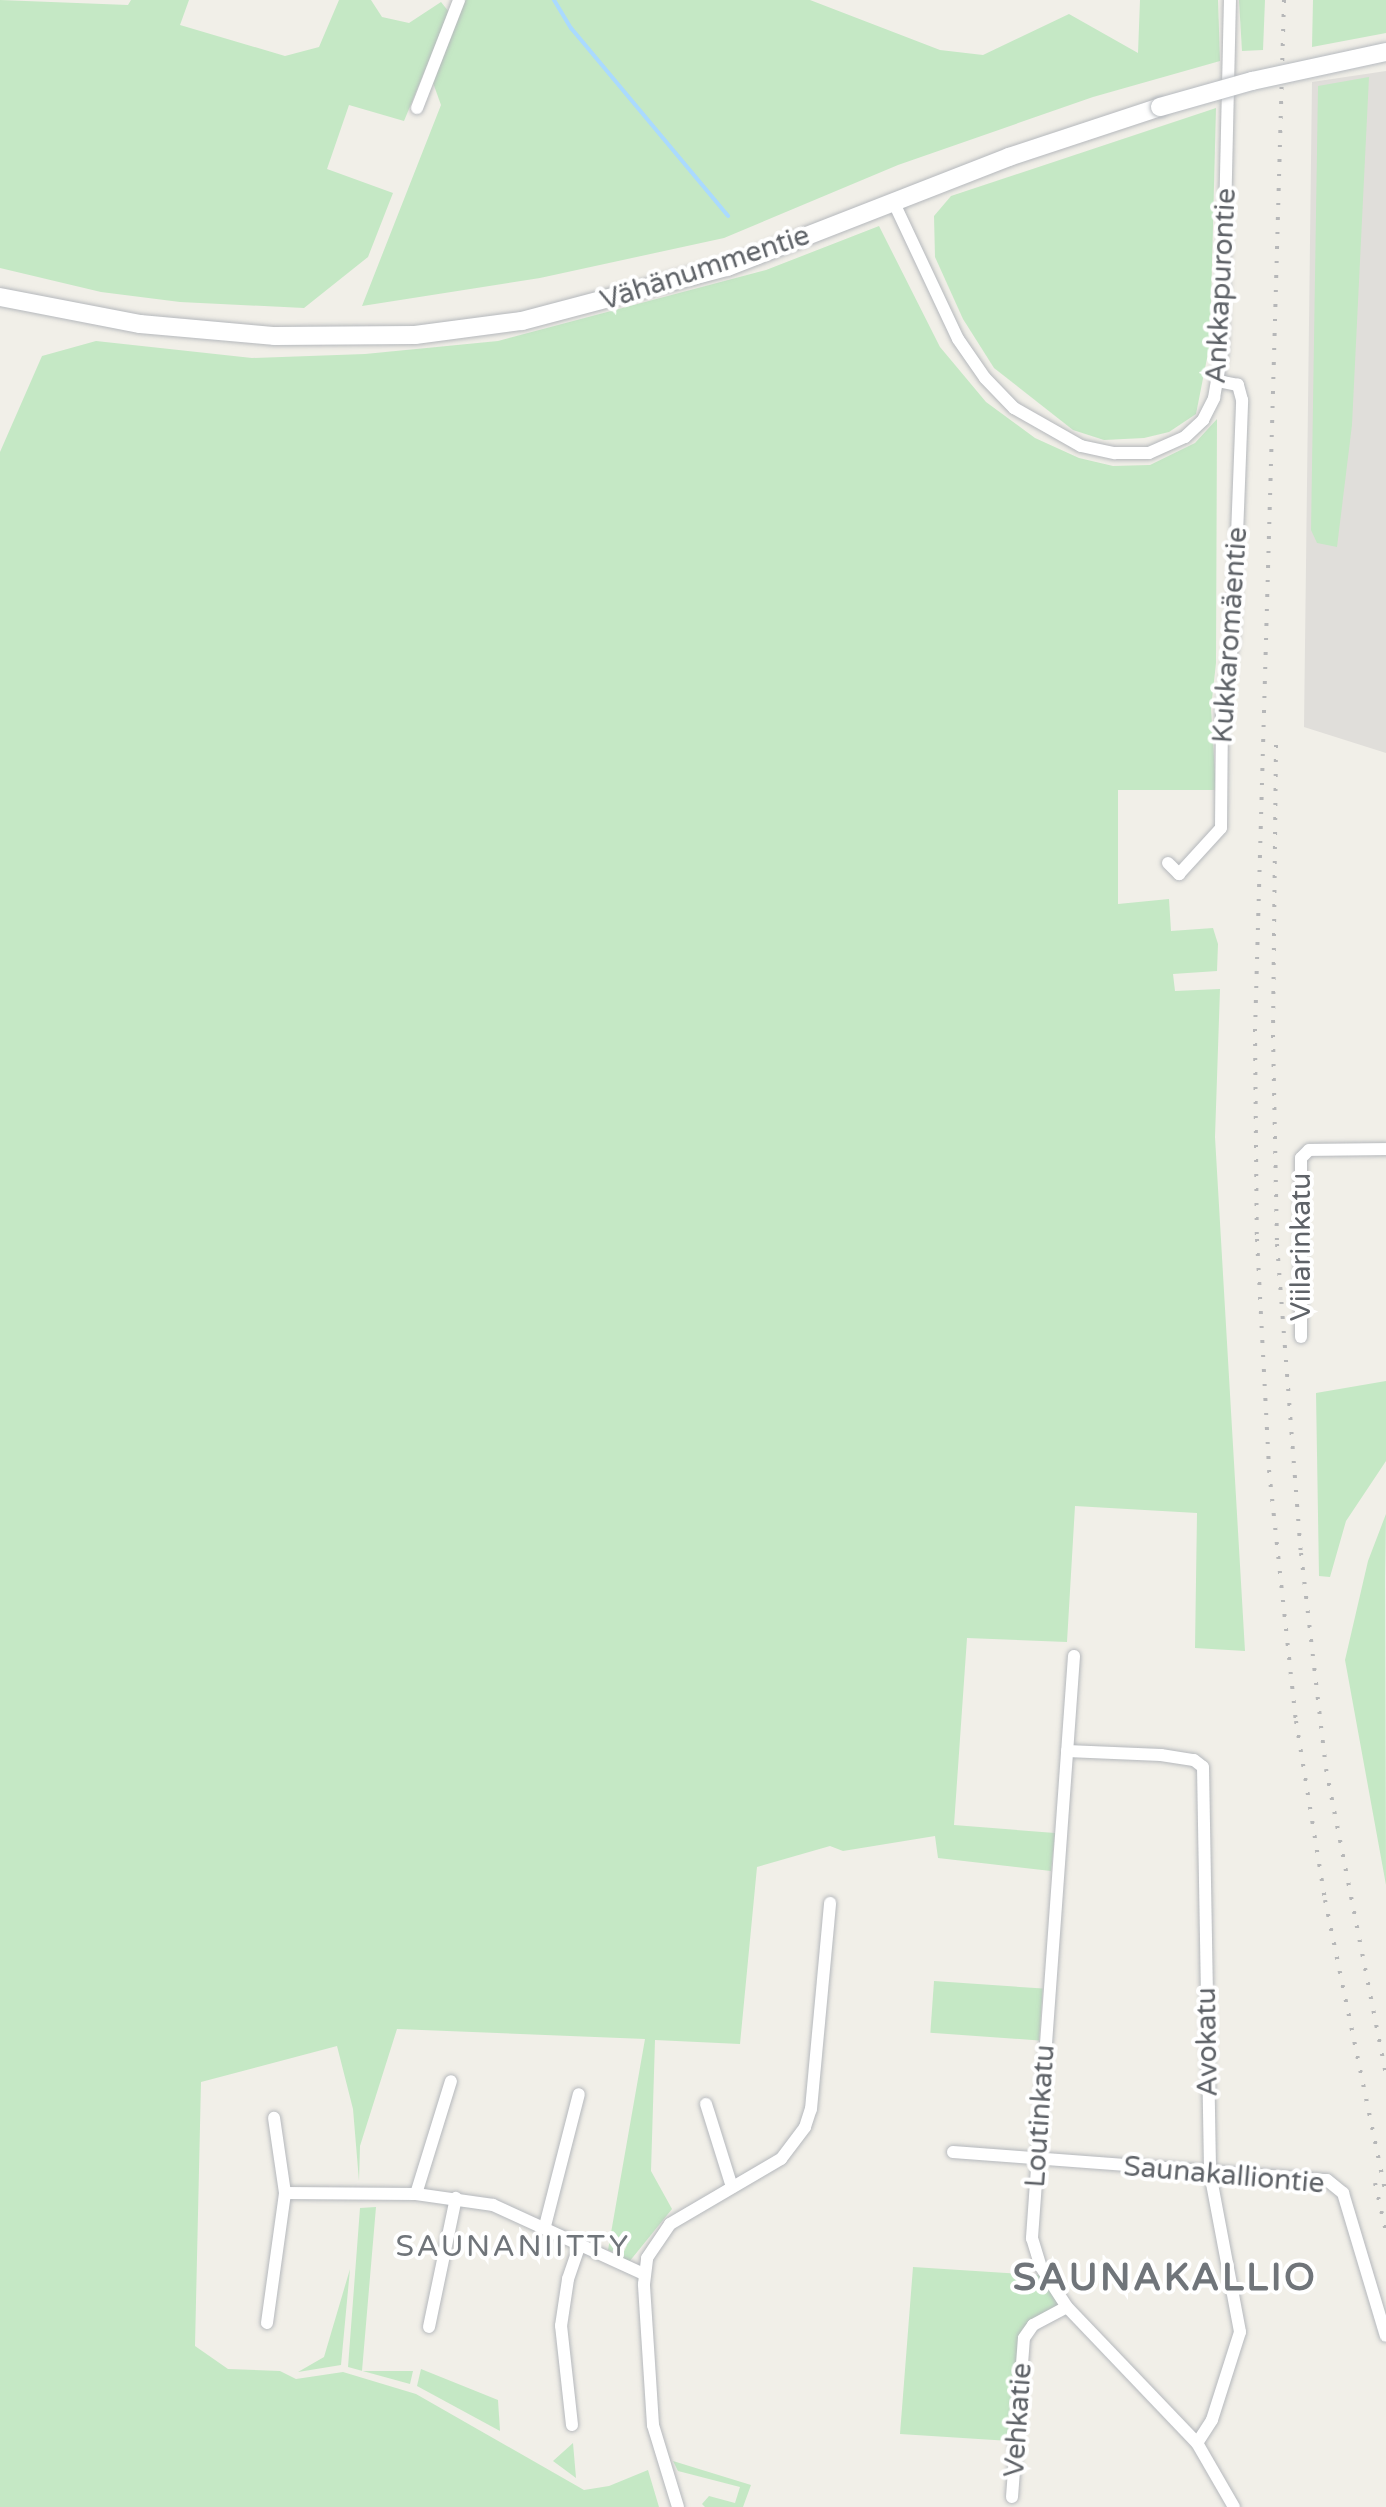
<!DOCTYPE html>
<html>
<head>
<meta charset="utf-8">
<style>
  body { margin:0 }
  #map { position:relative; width:1386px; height:2507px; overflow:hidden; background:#f1efe8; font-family:"Varela Round",sans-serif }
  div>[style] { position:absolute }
  .industrial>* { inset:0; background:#e0deda }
  .green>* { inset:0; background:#c5e8c5; transform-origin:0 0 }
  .stream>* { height:4px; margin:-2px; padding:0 2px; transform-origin:2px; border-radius:2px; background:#aadaff }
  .roads { filter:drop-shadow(0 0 2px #b5b8bc) drop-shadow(0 0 2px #b5b8bc) }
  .minor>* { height:12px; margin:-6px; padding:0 6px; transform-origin:6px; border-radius:6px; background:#fff }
  .secondary>* { height:18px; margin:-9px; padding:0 9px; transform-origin:9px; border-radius:9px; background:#fff }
  .rail>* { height:4px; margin-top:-2px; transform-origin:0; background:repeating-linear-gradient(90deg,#b6b7b8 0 2.5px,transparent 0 14.5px) }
  .bridges { filter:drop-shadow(0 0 2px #b6babf) drop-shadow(0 0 2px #b6babf) }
  .secondary-bridge>* { height:18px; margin:-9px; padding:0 9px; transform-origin:9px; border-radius:9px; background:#fff }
  span { translate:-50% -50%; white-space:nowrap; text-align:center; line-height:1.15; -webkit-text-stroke:8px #fff; paint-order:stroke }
  .street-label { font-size:28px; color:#5f6368 }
  .neighbourhood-label { font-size:30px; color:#70757a; letter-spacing:2.5px }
  .district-label { font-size:38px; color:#70757a; font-weight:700; letter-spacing:2.5px }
</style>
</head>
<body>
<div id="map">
  <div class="industrial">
    <i style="clip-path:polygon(1386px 71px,1386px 753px,1304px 727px,1312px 82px)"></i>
  </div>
  <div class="green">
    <i style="clip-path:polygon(0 0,128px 5px,131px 0,189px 0,180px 25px,285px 56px,319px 47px,339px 0,371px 0,382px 17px,409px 23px,441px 2px,449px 12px,404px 121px,349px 105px,327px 169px,393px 193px,368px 257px,304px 308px,180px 302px,101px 292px,0 268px)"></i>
    <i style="clip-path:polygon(465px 0,810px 0,940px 50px,983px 55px,1069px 14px,1138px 53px,1140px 0,1218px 0,1220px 61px,1093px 97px,898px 165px,724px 238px,540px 278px,362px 306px,441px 105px,432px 80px)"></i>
    <i style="clip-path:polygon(1239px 0,1265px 0,1263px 50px,1242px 51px)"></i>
    <i style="clip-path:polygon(1313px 0,1386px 0,1386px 33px,1312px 47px)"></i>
    <i style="clip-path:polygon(1369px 77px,1352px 425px,1337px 547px,1317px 543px,1311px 530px,1318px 86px)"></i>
    <i style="clip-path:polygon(1216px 108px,1210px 343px,1196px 414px,1169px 432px,1144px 438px,1104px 440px,1073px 430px,994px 368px,963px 319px,935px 257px,934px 216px,951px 196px)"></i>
    <i style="clip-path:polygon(879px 226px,940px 347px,986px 402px,1035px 438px,1079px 458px,1113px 466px,1150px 465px,1195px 443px,1217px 419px,1216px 663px,1211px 708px,1216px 790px,1118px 790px,1118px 904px,1169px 899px,1171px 931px,1213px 928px,1218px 944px,1217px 971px,1173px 974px,1175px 991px,1220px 989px,1215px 1137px,1245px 1651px,1195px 1648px,1197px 1513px,1075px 1506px,1067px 1642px,967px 1638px,954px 1825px,1055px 1833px,1051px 1871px,938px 1858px,935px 1836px,843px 1851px,830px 1846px,757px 1867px,740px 2044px,655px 2040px,651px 2171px,672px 2209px,629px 2262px,621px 2258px,627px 2245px,618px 2241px,612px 2252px,608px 2250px,645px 2039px,397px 2029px,360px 2146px,359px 2181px,353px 2109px,337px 2046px,201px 2082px,195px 2346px,228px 2369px,280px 2371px,296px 2379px,343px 2372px,416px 2394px,584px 2490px,609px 2486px,648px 2470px,659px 2507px,0 2507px,0 452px,42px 356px,96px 341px,252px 358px,365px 354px,498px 341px,766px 270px)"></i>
    <i style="clip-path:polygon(1386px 1381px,1386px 1461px,1346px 1521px,1330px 1577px,1319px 1576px,1316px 1393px)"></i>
    <i style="clip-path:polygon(1386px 1514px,1385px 1577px,1386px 1885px,1345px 1660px,1368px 1561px)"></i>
    <i style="left:934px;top:1981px;width:109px;height:52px;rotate:4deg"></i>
    <i style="clip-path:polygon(376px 2207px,362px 2371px,413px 2371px,410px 2384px,348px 2367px,360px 2208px)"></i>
    <i style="clip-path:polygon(913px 2267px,1039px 2275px,1060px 2305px,1022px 2329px,1010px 2441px,900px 2434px)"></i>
    <i style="clip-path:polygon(350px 2269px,341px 2365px,298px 2372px,324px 2357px)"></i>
    <i style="clip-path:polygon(421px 2369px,498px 2400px,500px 2431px,417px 2386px)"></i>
    <i style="clip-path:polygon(573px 2443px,576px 2478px,553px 2461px)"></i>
    <i style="clip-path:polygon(673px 2461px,751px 2485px,743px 2507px,705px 2507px,702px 2504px,709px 2496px,735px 2503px,740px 2487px,678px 2471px)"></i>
  </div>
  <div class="stream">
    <i style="left:554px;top:0;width:33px;rotate:59deg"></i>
    <i style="left:571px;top:28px;width:245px;rotate:50.1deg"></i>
  </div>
  <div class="roads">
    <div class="minor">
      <i style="left:417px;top:108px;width:116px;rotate:-68.7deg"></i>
      <i style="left:894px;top:203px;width:150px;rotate:64.8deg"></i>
      <i style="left:958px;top:339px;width:47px;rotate:55.3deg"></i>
      <i style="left:985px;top:378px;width:42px;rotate:46deg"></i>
      <i style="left:1014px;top:408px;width:77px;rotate:29.6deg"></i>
      <i style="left:1081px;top:446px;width:35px;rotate:12deg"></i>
      <i style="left:1115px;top:453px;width:34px"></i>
      <i style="left:1149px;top:453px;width:39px;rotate:-24deg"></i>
      <i style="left:1185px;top:437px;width:25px;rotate:-43deg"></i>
      <i style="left:1203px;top:420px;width:25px;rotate:-63deg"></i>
      <i style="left:1214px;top:398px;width:48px;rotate:-80.3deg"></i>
      <i style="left:1222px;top:351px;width:351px;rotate:-88.7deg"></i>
      <i style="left:1168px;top:863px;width:16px;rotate:45deg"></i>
      <i style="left:1179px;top:874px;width:62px;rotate:-47.6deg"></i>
      <i style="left:1221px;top:828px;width:116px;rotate:-89.5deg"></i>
      <i style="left:1222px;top:712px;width:74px;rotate:-81.4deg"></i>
      <i style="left:1233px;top:639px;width:239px;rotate:-87.8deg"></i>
      <i style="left:1242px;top:400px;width:16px;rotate:-105deg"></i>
      <i style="left:1238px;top:385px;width:20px;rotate:-169deg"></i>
      <i style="left:1301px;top:1337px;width:179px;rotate:-90deg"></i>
      <i style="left:1301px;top:1158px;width:11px;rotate:-45deg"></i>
      <i style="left:1309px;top:1150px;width:77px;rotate:-0.7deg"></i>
      <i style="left:1074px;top:1656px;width:584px;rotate:94.13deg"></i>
      <i style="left:1032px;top:2238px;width:30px;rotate:73deg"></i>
      <i style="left:1041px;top:2267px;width:48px;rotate:57deg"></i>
      <i style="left:1067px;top:2307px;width:188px;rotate:46.3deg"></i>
      <i style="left:1197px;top:2443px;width:74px;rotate:60deg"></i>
      <i style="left:1067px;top:1751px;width:94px;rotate:2.4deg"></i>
      <i style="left:1161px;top:1755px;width:33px;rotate:9deg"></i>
      <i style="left:1194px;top:1760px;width:11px;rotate:38deg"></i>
      <i style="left:1203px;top:1767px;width:406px;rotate:89deg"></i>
      <i style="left:1210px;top:2173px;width:162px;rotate:79.3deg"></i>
      <i style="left:1240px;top:2332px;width:92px;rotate:107.7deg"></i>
      <i style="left:1212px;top:2420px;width:27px;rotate:123deg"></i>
      <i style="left:706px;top:2104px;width:87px;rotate:72.6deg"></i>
      <i style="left:953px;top:2152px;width:375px;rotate:4.3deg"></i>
      <i style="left:1327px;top:2180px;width:21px;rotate:39deg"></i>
      <i style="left:1343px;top:2193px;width:149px;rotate:73.3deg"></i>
      <i style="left:285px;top:2193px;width:131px;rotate:0.4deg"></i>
      <i style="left:416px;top:2194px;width:78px;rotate:8.1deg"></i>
      <i style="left:493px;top:2205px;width:166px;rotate:24.6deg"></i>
      <i style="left:416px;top:2194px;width:118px;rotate:-72.8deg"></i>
      <i style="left:545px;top:2226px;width:136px;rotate:-75.6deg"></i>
      <i style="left:267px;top:2323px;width:131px;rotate:-82.1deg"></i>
      <i style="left:285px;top:2193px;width:76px;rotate:-98.3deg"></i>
      <i style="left:429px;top:2327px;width:132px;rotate:-78.2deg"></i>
      <i style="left:572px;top:2425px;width:100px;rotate:-96.3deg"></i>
      <i style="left:561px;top:2326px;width:48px;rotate:-81.5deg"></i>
      <i style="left:568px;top:2279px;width:37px;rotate:-71deg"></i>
      <i style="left:1012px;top:2497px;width:159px;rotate:-85.7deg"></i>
      <i style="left:1024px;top:2338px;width:16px;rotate:-55deg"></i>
      <i style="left:1033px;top:2325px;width:38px;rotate:-28deg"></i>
      <i style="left:678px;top:2507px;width:86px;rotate:-107deg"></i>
      <i style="left:653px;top:2425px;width:141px;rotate:-93.7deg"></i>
      <i style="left:644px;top:2284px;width:26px;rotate:-83deg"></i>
      <i style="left:647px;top:2258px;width:41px;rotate:-55.9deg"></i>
      <i style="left:670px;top:2224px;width:129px;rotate:-30.4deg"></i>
      <i style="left:781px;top:2159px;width:40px;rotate:-53deg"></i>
      <i style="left:805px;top:2127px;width:19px;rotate:-72deg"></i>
      <i style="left:811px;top:2109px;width:207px;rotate:-84.7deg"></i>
    </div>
    <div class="secondary">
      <i style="left:0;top:297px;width:143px;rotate:10.9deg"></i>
      <i style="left:140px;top:324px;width:136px;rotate:5.1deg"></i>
      <i style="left:275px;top:336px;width:140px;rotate:-0.4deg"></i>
      <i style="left:415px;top:335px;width:108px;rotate:-7.5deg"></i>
      <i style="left:522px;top:321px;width:212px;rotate:-14.8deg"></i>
      <i style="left:727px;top:267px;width:303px;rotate:-21.3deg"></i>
      <i style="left:1009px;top:157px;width:159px;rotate:-18.3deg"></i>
    </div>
  </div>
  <div class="rail">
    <i style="left:1284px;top:0;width:1029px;rotate:91.61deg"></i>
    <i style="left:1255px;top:1029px;width:210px;rotate:89.5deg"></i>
    <i style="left:1257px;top:1239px;width:231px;rotate:87deg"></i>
    <i style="left:1269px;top:1470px;width:252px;rotate:83.9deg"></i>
    <i style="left:1296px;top:1721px;width:181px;rotate:80.8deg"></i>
    <i style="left:1325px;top:1900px;width:301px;rotate:78.3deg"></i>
    <i style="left:1276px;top:745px;width:290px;rotate:90.6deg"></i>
    <i style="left:1273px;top:1035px;width:209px;rotate:88.9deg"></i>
    <i style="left:1277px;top:1244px;width:310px;rotate:85.6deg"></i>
    <i style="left:1301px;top:1553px;width:217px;rotate:83.4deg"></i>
    <i style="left:1326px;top:1769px;width:311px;rotate:78.9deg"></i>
    <i style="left:1375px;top:2183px;width:50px;rotate:77.3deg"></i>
  </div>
  <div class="bridges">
    <div class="secondary-bridge">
      <i style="left:1160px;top:107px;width:96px;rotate:-15.8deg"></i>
      <i style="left:1252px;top:81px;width:137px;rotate:-12.2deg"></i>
    </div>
  </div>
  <div class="street-label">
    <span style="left:705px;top:268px;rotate:-18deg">Vähänummentie</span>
    <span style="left:1221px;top:286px;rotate:-87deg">Ankkapurontie</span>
    <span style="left:1230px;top:635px;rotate:-86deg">Kukkaromäentie</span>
    <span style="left:1301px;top:1247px;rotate:-90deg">Viilarinkatu</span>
    <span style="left:1207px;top:2042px;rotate:-91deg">Avokatu</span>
    <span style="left:1040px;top:2116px;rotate:-86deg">Loutinkatu</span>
    <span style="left:1224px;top:2175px;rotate:5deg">Saunakalliontie</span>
    <span style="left:1018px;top:2420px;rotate:-86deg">Vehkatie</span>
  </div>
  <div class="neighbourhood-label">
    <span style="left:513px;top:2247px">SAUNANIITTY</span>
  </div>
  <div class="district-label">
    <span style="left:1165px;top:2279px">SAUNAKALLIO</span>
  </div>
</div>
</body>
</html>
